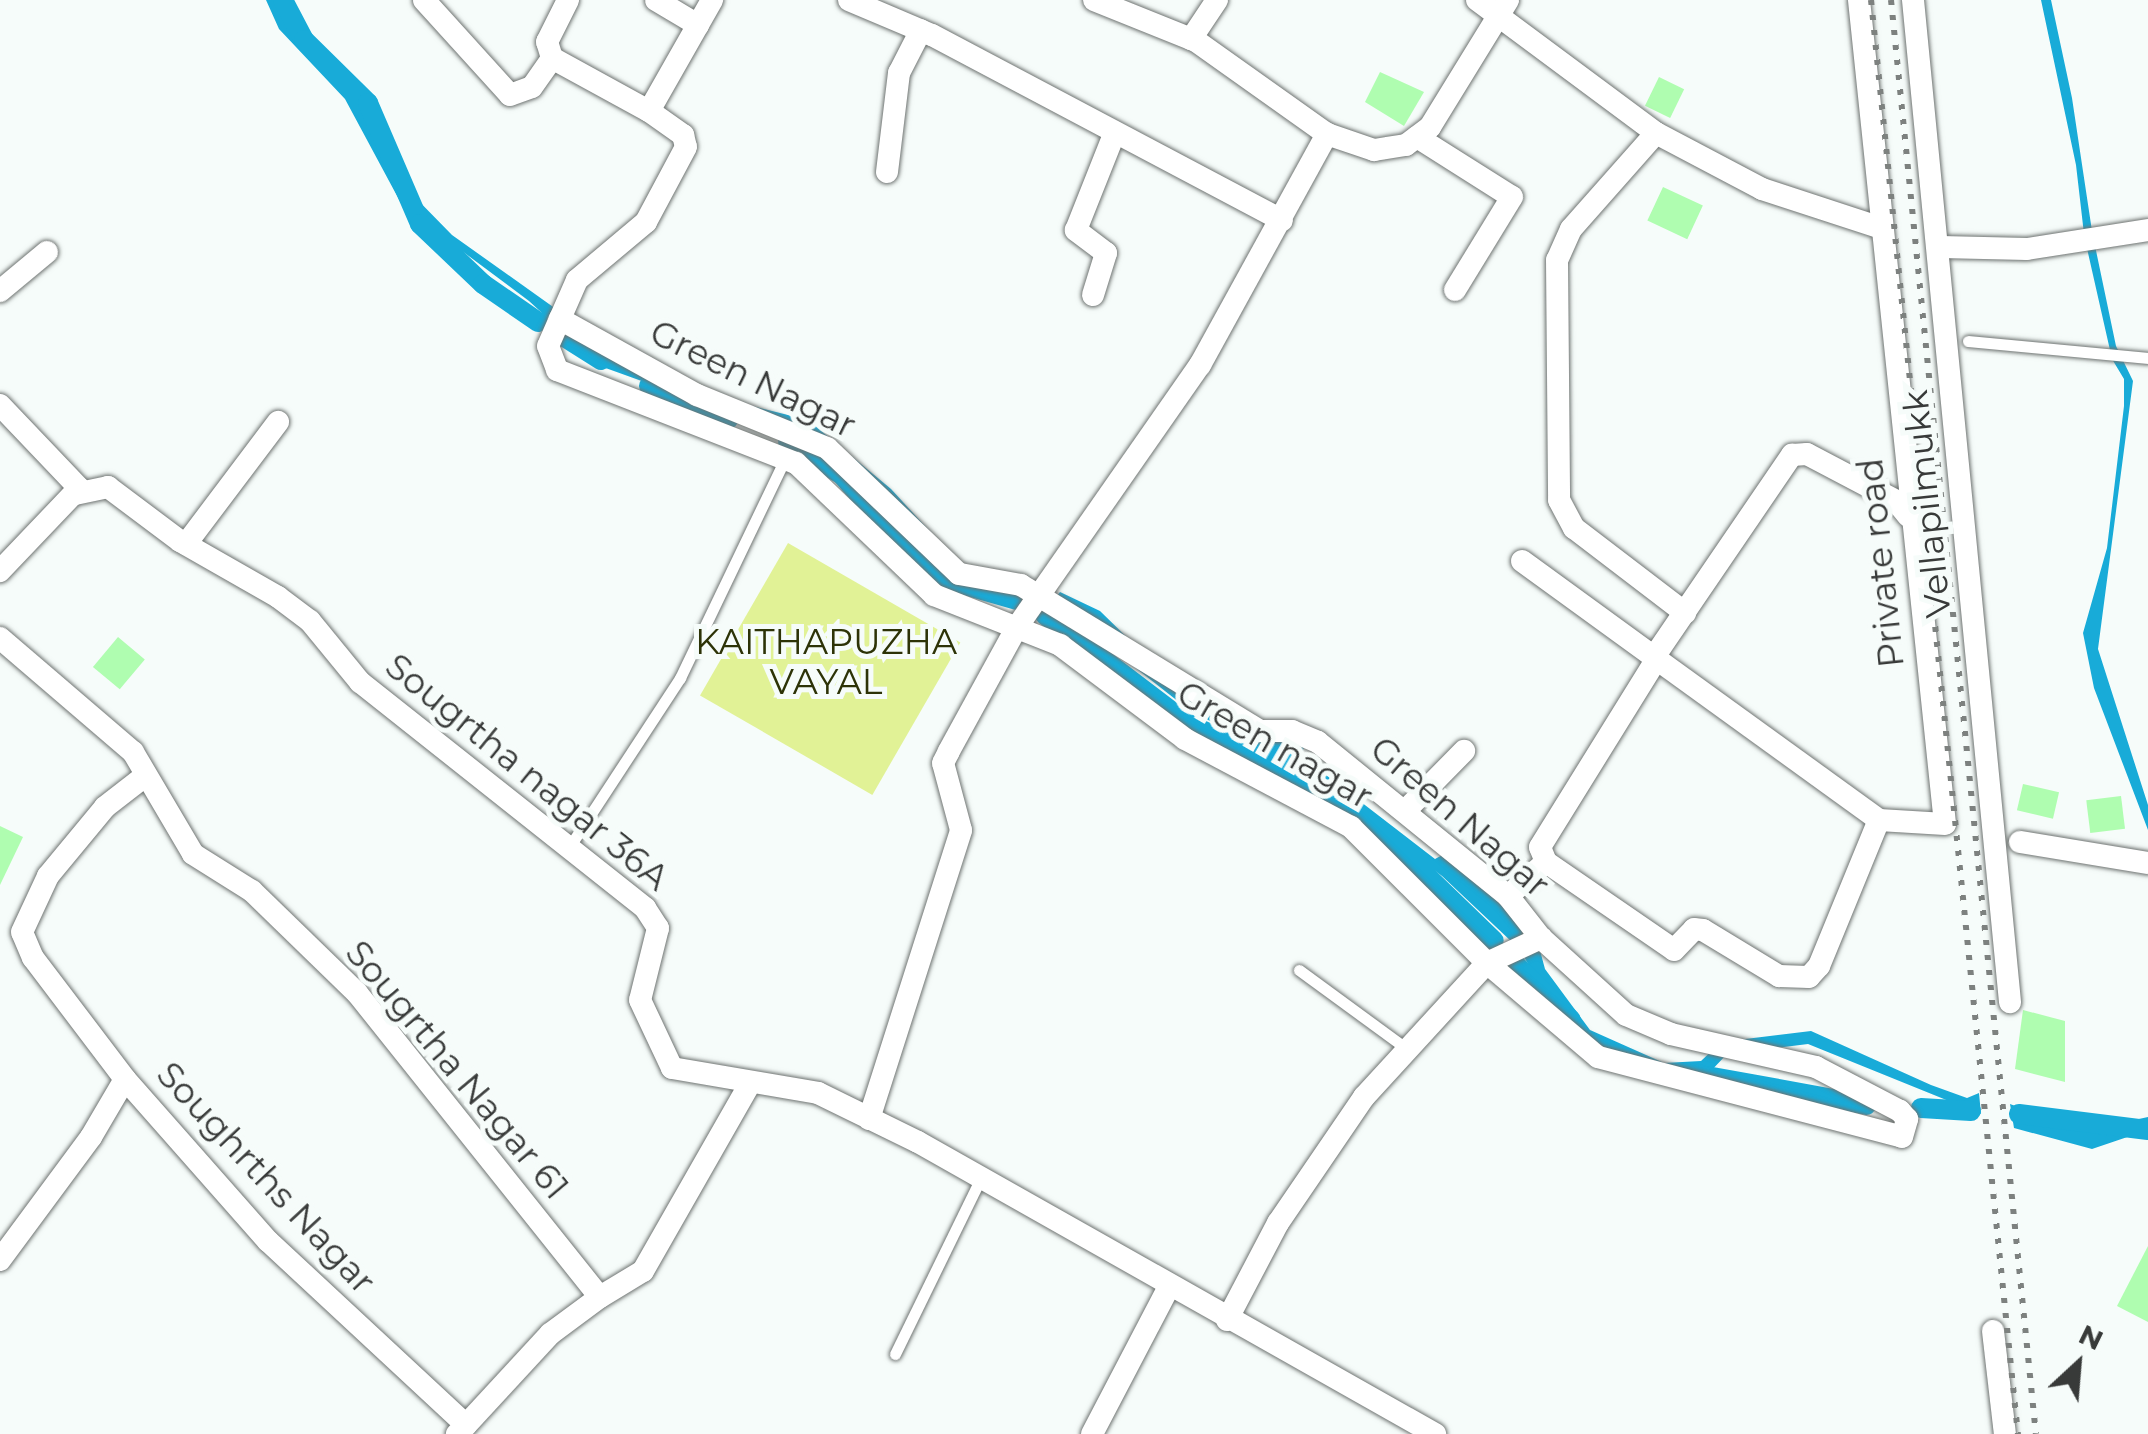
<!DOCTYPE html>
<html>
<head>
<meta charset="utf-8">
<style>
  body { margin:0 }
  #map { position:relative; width:2148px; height:1434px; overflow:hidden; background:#f6fcfa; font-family:Montserrat,sans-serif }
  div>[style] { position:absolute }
  .green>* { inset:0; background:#e1f296; transform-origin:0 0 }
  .water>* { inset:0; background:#18abd8 }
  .canal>* { height:20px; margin:-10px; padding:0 10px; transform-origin:10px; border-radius:10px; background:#18abd8 }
  .building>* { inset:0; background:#affdb0; transform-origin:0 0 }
  .roads { filter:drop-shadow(0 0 2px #6e7371) drop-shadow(0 0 2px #6e7371) }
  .service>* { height:11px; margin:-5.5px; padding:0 5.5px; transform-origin:5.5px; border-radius:5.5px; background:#fff }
  .minor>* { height:22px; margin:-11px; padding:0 11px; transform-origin:11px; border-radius:11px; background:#fff }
  .rail>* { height:6px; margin-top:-3px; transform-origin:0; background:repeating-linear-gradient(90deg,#7d817f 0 5px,transparent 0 15px) }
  span { translate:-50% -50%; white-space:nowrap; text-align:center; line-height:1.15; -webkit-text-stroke:10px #f6fcfa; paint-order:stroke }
  .street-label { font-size:35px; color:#383a39 }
  .park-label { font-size:35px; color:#2d3307 }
  .north { position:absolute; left:2028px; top:1314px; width:100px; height:100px; -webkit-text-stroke:8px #f6fcfa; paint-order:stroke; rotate:26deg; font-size:28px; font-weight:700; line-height:40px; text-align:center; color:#383a39 }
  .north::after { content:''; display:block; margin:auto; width:35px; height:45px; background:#383a39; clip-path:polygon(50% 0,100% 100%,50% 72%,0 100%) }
</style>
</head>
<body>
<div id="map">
  <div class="green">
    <i style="left:788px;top:543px;width:199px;height:176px;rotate:30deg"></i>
  </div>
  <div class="water">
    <i style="clip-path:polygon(266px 0,280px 0,354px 88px,405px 187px,452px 235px,570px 319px,705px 394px,808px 420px,891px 489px,958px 562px,1040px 606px,951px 582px,822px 446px,600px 366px,529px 301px,403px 207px,345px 99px,279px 29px)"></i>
    <i style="clip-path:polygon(2041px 0,2051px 0,2072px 98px,2092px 231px,2084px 234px,2076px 165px)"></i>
    <i style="clip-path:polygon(2094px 241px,2116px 346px,2133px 381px,2098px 649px,2148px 805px,2148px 830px,2094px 688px,2083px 633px,2107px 548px,2124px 406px,2124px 379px,2112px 359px,2086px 244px)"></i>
    <i style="clip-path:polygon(1060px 592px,1100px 611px,1145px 655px,1305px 746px,1300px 755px,1435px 859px,1446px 853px,1533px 935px,1513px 943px,1442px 876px,1322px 786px,1184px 706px,1052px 602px)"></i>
    <i style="clip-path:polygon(1538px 943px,1545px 969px,1590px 1030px,1664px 1063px,1701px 1061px,1721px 1042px,1811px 1031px,1931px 1085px,1967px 1098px,1979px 1093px,1981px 1114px,1808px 1044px,1727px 1054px,1709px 1073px,1650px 1069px,1571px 1031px,1520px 951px)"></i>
    <i style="clip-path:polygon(2010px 1104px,2083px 1131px,2148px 1117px,2148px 1130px,2092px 1149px,2014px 1128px)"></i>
  </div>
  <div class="canal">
    <i style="left:283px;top:0;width:45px;rotate:62.3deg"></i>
    <i style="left:304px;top:40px;width:90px;rotate:44.5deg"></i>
    <i style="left:368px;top:103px;width:132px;rotate:66.7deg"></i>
    <i style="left:420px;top:224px;width:87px;rotate:43.6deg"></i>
    <i style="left:483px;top:284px;width:67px;rotate:34.6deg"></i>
    <i style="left:563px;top:336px;width:45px;rotate:32.3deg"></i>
    <i style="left:649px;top:386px;width:86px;rotate:22.7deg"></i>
    <i style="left:788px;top:442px;width:63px;rotate:31.4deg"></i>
    <i style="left:842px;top:475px;width:133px;rotate:49deg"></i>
    <i style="left:929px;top:575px;width:91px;rotate:15.9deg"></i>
    <i style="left:1045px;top:615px;width:180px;rotate:37.3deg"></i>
    <i style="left:1188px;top:724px;width:83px;rotate:24.1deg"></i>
    <i style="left:1264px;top:758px;width:130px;rotate:31.5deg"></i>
    <i style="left:1375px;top:826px;width:165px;rotate:44deg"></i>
    <i style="left:1512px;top:961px;width:83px;rotate:45deg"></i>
    <i style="left:1707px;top:1076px;width:162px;rotate:10.3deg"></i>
    <i style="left:1921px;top:1108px;width:50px;rotate:3.4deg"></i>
    <i style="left:2019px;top:1114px;width:130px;rotate:7.1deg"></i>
  </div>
  <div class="building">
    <i style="clip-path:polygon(1380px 72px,1424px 92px,1404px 126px,1365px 102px)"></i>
    <i style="left:1659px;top:77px;width:28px;height:32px;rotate:26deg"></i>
    <i style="left:1663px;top:187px;width:44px;height:37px;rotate:25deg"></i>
    <i style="left:118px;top:637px;width:35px;height:39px;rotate:40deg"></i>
    <i style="left:2023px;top:784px;width:37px;height:27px;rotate:13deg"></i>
    <i style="left:2121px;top:796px;width:33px;height:35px;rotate:83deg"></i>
    <i style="clip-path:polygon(0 826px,23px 837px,0 885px)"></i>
    <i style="clip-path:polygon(2023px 1010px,2065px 1021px,2065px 1082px,2015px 1069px)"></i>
    <i style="clip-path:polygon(2148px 1246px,2148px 1322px,2117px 1306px)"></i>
  </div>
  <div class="roads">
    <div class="service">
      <i style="left:1968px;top:341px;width:181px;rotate:5.4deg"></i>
      <i style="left:570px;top:846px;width:201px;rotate:-56.8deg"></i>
      <i style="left:680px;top:678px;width:245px;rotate:-64.4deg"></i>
      <i style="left:1299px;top:970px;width:134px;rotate:36.2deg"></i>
      <i style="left:895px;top:1354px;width:196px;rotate:-64deg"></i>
    </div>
    <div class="minor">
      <i style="left:424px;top:0;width:128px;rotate:47.8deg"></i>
      <i style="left:510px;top:95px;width:23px;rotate:-20deg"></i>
      <i style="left:532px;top:87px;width:35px;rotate:-55deg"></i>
      <i style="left:656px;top:0;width:49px;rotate:30.8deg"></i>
      <i style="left:849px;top:0;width:90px;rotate:22.9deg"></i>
      <i style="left:932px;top:35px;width:396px;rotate:27.9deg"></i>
      <i style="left:1094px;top:0;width:110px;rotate:21.9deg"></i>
      <i style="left:1196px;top:41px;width:161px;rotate:35.4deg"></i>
      <i style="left:1327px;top:134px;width:50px;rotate:18.8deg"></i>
      <i style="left:1374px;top:150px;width:32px;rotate:-9deg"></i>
      <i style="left:1406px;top:145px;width:30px;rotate:-37deg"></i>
      <i style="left:1430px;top:127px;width:149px;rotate:-58.4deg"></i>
      <i style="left:1477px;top:0;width:223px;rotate:36.6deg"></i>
      <i style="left:1656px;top:133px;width:120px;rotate:27.8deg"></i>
      <i style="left:1762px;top:189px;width:125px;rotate:18.1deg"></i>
      <i style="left:1859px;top:0;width:828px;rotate:84.04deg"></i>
      <i style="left:1945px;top:824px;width:66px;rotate:-176.5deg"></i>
      <i style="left:1913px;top:0;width:1007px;rotate:84.47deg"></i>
      <i style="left:1191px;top:39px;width:47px;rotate:-56.3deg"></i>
      <i style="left:552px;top:58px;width:111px;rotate:28.7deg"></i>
      <i style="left:649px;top:111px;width:42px;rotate:35.2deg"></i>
      <i style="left:683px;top:135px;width:12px;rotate:76deg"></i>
      <i style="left:686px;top:147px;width:85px;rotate:118.1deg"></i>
      <i style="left:646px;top:222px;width:90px;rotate:140deg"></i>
      <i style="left:577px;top:280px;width:72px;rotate:113.7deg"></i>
      <i style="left:548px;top:346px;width:26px;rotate:69deg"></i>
      <i style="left:557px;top:370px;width:256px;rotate:21.3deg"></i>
      <i style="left:796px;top:463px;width:191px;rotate:43.7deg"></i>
      <i style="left:934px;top:595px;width:136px;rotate:21.6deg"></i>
      <i style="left:1060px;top:645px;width:156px;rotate:36.9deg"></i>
      <i style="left:1185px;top:739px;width:188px;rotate:27.9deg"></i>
      <i style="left:1351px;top:827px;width:192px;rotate:45deg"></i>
      <i style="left:1487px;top:963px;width:145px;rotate:40.3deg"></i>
      <i style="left:1598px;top:1057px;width:314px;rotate:14.7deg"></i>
      <i style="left:1902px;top:1137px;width:19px;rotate:-74deg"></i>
      <i style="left:1907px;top:1119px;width:11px;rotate:-131deg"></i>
      <i style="left:1900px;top:1111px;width:95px;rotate:-152.4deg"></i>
      <i style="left:1816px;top:1067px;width:149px;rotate:-167.2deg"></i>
      <i style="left:1671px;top:1034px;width:49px;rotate:-157.1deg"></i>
      <i style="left:1626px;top:1015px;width:115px;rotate:-137.8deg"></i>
      <i style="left:1541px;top:938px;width:53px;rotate:-128.2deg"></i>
      <i style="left:1508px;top:896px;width:245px;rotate:-141deg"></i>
      <i style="left:1318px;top:742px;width:28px;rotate:-157deg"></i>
      <i style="left:1292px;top:731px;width:32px;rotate:180deg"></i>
      <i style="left:1260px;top:731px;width:280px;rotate:-148.6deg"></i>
      <i style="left:1021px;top:585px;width:63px;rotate:-169.9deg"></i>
      <i style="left:959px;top:574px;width:182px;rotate:-136.3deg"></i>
      <i style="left:827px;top:448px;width:140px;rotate:-157.8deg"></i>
      <i style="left:697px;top:395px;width:157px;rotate:-151deg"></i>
      <i style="left:552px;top:58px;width:17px;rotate:-107deg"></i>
      <i style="left:547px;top:42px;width:47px;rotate:-63.4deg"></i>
      <i style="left:649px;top:111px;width:128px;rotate:-60.4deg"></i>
      <i style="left:1656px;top:133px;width:128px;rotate:131.5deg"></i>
      <i style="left:1571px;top:229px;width:34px;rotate:114deg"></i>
      <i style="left:1557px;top:260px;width:240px;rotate:89.5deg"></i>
      <i style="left:1559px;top:500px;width:32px;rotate:62deg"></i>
      <i style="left:1574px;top:528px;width:140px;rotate:37.4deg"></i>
      <i style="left:1417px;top:137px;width:112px;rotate:32.3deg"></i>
      <i style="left:1512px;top:197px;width:109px;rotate:121.5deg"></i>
      <i style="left:887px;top:172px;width:100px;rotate:-83.1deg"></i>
      <i style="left:899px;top:73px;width:48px;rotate:-62.9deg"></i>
      <i style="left:1941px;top:247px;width:86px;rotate:1.3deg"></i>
      <i style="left:2027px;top:249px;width:122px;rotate:-8.9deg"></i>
      <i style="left:0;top:291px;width:61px;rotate:-39.7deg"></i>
      <i style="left:1093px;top:295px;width:44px;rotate:-72.8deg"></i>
      <i style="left:1106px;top:253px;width:38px;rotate:-143deg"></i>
      <i style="left:1076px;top:230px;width:105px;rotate:-68.3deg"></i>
      <i style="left:0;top:405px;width:115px;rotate:46.4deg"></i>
      <i style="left:79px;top:488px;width:115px;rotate:133.6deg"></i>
      <i style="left:79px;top:488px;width:7px;rotate:124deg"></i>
      <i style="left:75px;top:494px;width:34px;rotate:-12deg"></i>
      <i style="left:108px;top:487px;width:90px;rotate:36.9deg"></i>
      <i style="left:180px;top:541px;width:113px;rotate:29.7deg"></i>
      <i style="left:278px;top:597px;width:40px;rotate:37deg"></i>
      <i style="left:310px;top:621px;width:79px;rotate:50.7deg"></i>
      <i style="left:360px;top:682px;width:364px;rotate:38.4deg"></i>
      <i style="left:645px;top:908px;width:24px;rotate:57deg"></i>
      <i style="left:658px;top:928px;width:74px;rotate:104deg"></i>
      <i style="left:640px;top:1000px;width:75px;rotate:64.8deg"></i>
      <i style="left:672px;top:1068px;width:148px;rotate:9.7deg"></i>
      <i style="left:818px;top:1093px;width:111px;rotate:26.1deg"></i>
      <i style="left:918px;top:1142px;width:594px;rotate:29.46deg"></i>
      <i style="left:186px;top:544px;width:153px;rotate:-53deg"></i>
      <i style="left:1522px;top:561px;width:163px;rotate:36deg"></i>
      <i style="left:0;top:638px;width:175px;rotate:40.6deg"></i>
      <i style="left:133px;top:752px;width:118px;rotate:59.5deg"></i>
      <i style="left:193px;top:854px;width:70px;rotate:32.1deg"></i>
      <i style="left:252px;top:891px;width:146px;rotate:44.2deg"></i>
      <i style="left:357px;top:993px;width:389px;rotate:51.4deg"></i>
      <i style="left:600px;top:1297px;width:62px;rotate:143.5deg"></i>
      <i style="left:550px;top:1334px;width:124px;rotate:132.7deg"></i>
      <i style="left:1406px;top:810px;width:83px;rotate:-45.5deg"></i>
      <i style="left:2020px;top:842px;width:130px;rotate:9.3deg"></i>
      <i style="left:1546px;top:862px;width:16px;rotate:-112deg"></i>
      <i style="left:1540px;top:847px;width:216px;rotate:-58.2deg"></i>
      <i style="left:1508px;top:896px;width:51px;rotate:-41.8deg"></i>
      <i style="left:1546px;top:862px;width:155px;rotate:34.5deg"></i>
      <i style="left:1674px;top:950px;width:29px;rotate:-46deg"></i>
      <i style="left:1694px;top:929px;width:9px;rotate:6deg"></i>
      <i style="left:1703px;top:930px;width:89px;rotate:31.2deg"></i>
      <i style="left:1779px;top:976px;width:30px;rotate:2deg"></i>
      <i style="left:1809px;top:977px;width:15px;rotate:-48deg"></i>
      <i style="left:1819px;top:966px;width:158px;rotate:-67.7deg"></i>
      <i style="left:1879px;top:820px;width:278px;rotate:-144.1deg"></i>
      <i style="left:1654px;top:657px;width:245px;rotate:-55.7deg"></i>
      <i style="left:1792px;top:455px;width:15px;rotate:-4deg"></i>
      <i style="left:1807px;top:454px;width:101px;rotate:27.8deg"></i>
      <i style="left:1896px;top:501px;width:19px;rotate:51deg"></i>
      <i style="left:125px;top:1079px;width:152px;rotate:-127.2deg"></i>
      <i style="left:33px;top:958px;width:28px;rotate:-113deg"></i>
      <i style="left:22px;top:932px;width:62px;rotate:-65.1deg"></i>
      <i style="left:48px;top:876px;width:89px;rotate:-50.4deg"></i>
      <i style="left:105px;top:807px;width:51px;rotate:-37.8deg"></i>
      <i style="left:869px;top:1119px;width:303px;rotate:-72.3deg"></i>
      <i style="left:961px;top:830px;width:69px;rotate:-105deg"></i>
      <i style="left:943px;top:763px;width:13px;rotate:-63deg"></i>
      <i style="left:949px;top:751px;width:141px;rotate:-61.3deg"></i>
      <i style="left:1017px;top:627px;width:320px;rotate:-55.1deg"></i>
      <i style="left:1200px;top:365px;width:264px;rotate:-61.2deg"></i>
      <i style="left:0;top:1260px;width:153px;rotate:-53.5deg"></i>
      <i style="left:91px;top:1137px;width:67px;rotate:-59.6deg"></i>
      <i style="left:125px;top:1079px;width:216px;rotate:48.6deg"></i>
      <i style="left:268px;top:1241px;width:270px;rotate:42.9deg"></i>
      <i style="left:466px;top:1425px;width:13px;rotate:135deg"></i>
      <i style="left:600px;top:1297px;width:50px;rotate:-31.2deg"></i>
      <i style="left:643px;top:1271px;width:214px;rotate:-60.3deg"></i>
      <i style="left:1227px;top:1320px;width:110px;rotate:-62.3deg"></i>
      <i style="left:1278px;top:1223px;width:153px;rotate:-55.7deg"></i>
      <i style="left:1364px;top:1097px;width:182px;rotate:-47.5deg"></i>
      <i style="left:1487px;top:963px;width:60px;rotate:-24.8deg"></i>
      <i style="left:1993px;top:1331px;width:104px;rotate:83.4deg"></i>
      <i style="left:1092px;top:1434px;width:168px;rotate:-62.4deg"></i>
    </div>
  </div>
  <div class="rail">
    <i style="left:1871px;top:0;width:1442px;rotate:84.15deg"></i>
    <i style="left:1891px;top:0;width:1441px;rotate:84.23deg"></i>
  </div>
  <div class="street-label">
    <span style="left:753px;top:379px;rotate:26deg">Green Nagar</span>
    <span style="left:1927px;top:504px;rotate:-96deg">Vellapilmukk</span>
    <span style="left:1881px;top:563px;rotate:-96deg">Private road</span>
    <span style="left:1275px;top:745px;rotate:30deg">Green nagar</span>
    <span style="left:527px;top:772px;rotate:39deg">Sougrtha nagar 36A</span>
    <span style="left:1460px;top:817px;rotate:41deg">Green Nagar</span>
    <span style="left:457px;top:1070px;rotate:50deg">Sougrtha Nagar 61</span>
    <span style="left:266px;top:1178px;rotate:47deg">Soughrths Nagar</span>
  </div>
  <div class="park-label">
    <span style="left:826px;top:662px">KAITHAPUZHA<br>VAYAL</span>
  </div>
  <div class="north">N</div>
</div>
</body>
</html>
